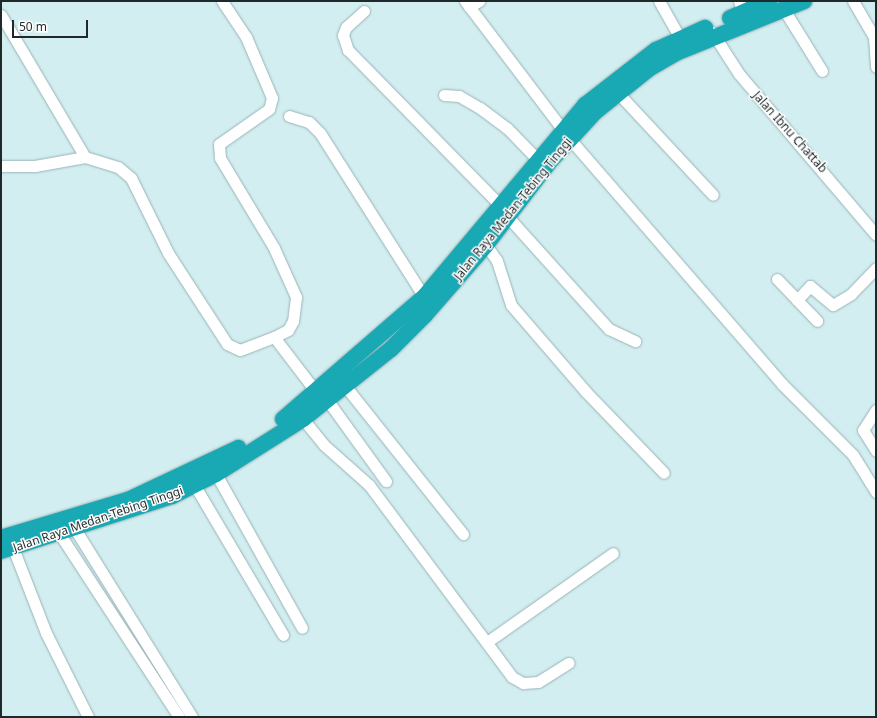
<!DOCTYPE html>
<html>
<head>
<meta charset="utf-8">
<style>
  body { margin:0 }
  #map { position:relative; width:877px; height:718px; overflow:hidden; background:#d2eef0; font-family:"Noto Sans",sans-serif }
  div>[style] { position:absolute }
  .roads { filter:drop-shadow(0 0 1px #99b3b6) drop-shadow(0 0 1px #99b3b6) }
  .minor>* { height:11px; margin:-5.5px; padding:0 5.5px; transform-origin:5.5px; border-radius:5.5px; background:#fff }
  .highway>* { height:16px; margin:-8px; padding:0 8px; transform-origin:8px; border-radius:8px; background:#18a9b4 }
  span { translate:-50% -50%; white-space:nowrap; text-align:center; line-height:1.15; -webkit-text-stroke:3px #fff; paint-order:stroke }
  .street-label { font-size:12px; color:#1f292a }
  .frame { position:absolute; inset:0; border:2px solid #1f292a; pointer-events:none }
  .scale { position:absolute; left:12px; top:20px; width:76px; height:18px; box-sizing:border-box; border:2px solid #1f292a; border-top:0; padding-left:5px; font-size:12px; line-height:14px; white-space:nowrap; color:#1f292a; -webkit-text-stroke:3px #fff; paint-order:stroke }
</style>
</head>
<body>
<div id="map">
  <div class="roads">
    <div class="minor">
      <i style="left:222px;top:1px;width:43px;rotate:56.3deg"></i>
      <i style="left:246px;top:37px;width:66px;rotate:66.9deg"></i>
      <i style="left:272px;top:98px;width:11px;rotate:105deg"></i>
      <i style="left:269px;top:109px;width:61px;rotate:145deg"></i>
      <i style="left:219px;top:144px;width:14px;rotate:86deg"></i>
      <i style="left:220px;top:158px;width:105px;rotate:59deg"></i>
      <i style="left:274px;top:248px;width:54px;rotate:65.8deg"></i>
      <i style="left:296px;top:297px;width:24px;rotate:97deg"></i>
      <i style="left:293px;top:321px;width:10px;rotate:119deg"></i>
      <i style="left:288px;top:330px;width:16px;rotate:153deg"></i>
      <i style="left:274px;top:337px;width:71px;rotate:52.5deg"></i>
      <i style="left:465px;top:1px;width:172px;rotate:52.8deg"></i>
      <i style="left:569px;top:138px;width:325px;rotate:49.1deg"></i>
      <i style="left:782px;top:384px;width:100px;rotate:45deg"></i>
      <i style="left:853px;top:455px;width:44px;rotate:58.1deg"></i>
      <i style="left:659px;top:1px;width:43px;rotate:60.4deg"></i>
      <i style="left:739px;top:1px;width:12px;rotate:70deg"></i>
      <i style="left:853px;top:1px;width:42px;rotate:59.7deg"></i>
      <i style="left:874px;top:37px;width:30px;rotate:86deg"></i>
      <i style="left:469px;top:7px;width:12px;rotate:-31deg"></i>
      <i style="left:783px;top:8px;width:74px;rotate:58.2deg"></i>
      <i style="left:364px;top:11px;width:24px;rotate:138deg"></i>
      <i style="left:346px;top:27px;width:9px;rotate:111deg"></i>
      <i style="left:343px;top:35px;width:16px;rotate:72deg"></i>
      <i style="left:348px;top:50px;width:219px;rotate:45.6deg"></i>
      <i style="left:1px;top:15px;width:165px;rotate:59.4deg"></i>
      <i style="left:85px;top:157px;width:51px;rotate:169.8deg"></i>
      <i style="left:35px;top:166px;width:34px;rotate:180deg"></i>
      <i style="left:712px;top:32px;width:50px;rotate:57.3deg"></i>
      <i style="left:739px;top:74px;width:211px;rotate:49.6deg"></i>
      <i style="left:618px;top:93px;width:139px;rotate:47deg"></i>
      <i style="left:444px;top:95px;width:15px;rotate:4deg"></i>
      <i style="left:459px;top:96px;width:24px;rotate:30deg"></i>
      <i style="left:480px;top:108px;width:34px;rotate:37deg"></i>
      <i style="left:507px;top:128px;width:43px;rotate:45.9deg"></i>
      <i style="left:289px;top:116px;width:21px;rotate:17deg"></i>
      <i style="left:309px;top:122px;width:16px;rotate:45deg"></i>
      <i style="left:320px;top:133px;width:194px;rotate:57.6deg"></i>
      <i style="left:85px;top:157px;width:34px;rotate:17deg"></i>
      <i style="left:118px;top:167px;width:17px;rotate:40deg"></i>
      <i style="left:131px;top:178px;width:84px;rotate:63.7deg"></i>
      <i style="left:168px;top:253px;width:108px;rotate:57deg"></i>
      <i style="left:227px;top:344px;width:14px;rotate:25deg"></i>
      <i style="left:240px;top:350px;width:36px;rotate:-21deg"></i>
      <i style="left:508px;top:217px;width:151px;rotate:48deg"></i>
      <i style="left:609px;top:329px;width:29px;rotate:25deg"></i>
      <i style="left:486px;top:245px;width:19px;rotate:55deg"></i>
      <i style="left:497px;top:261px;width:46px;rotate:72.3deg"></i>
      <i style="left:511px;top:305px;width:115px;rotate:49.2deg"></i>
      <i style="left:586px;top:392px;width:112px;rotate:46.1deg"></i>
      <i style="left:777px;top:279px;width:29px;rotate:46deg"></i>
      <i style="left:797px;top:300px;width:19px;rotate:-47deg"></i>
      <i style="left:810px;top:286px;width:30px;rotate:40deg"></i>
      <i style="left:833px;top:305px;width:21px;rotate:-31deg"></i>
      <i style="left:851px;top:294px;width:36px;rotate:-46deg"></i>
      <i style="left:797px;top:300px;width:29px;rotate:46deg"></i>
      <i style="left:346px;top:387px;width:188px;rotate:51.5deg"></i>
      <i style="left:328px;top:401px;width:99px;rotate:54.1deg"></i>
      <i style="left:876px;top:410px;width:24px;rotate:123deg"></i>
      <i style="left:863px;top:430px;width:25px;rotate:58deg"></i>
      <i style="left:303px;top:419px;width:33px;rotate:51deg"></i>
      <i style="left:324px;top:445px;width:60px;rotate:41.6deg"></i>
      <i style="left:369px;top:485px;width:239px;rotate:53.3deg"></i>
      <i style="left:512px;top:677px;width:13px;rotate:29deg"></i>
      <i style="left:523px;top:683px;width:15px;rotate:-4deg"></i>
      <i style="left:538px;top:682px;width:36px;rotate:-32deg"></i>
      <i style="left:216px;top:474px;width:176px;rotate:60.8deg"></i>
      <i style="left:195px;top:486px;width:173px;rotate:59.4deg"></i>
      <i style="left:75px;top:529px;width:221px;rotate:58.1deg"></i>
      <i style="left:59px;top:533px;width:220px;rotate:56.9deg"></i>
      <i style="left:13px;top:548px;width:91px;rotate:68.8deg"></i>
      <i style="left:46px;top:633px;width:94px;rotate:63.4deg"></i>
      <i style="left:487px;top:642px;width:154px;rotate:-35.2deg"></i>
    </div>
    <div class="highway">
      <i style="left:730px;top:18px;width:43px;rotate:-23.6deg"></i>
      <i style="left:283px;top:419px;width:186px;rotate:-40.9deg"></i>
      <i style="left:424px;top:297px;width:251px;rotate:-50deg"></i>
      <i style="left:585px;top:105px;width:90px;rotate:-37.8deg"></i>
      <i style="left:656px;top:50px;width:54px;rotate:-24.2deg"></i>
      <i style="left:1px;top:538px;width:133px;rotate:-16.7deg"></i>
      <i style="left:128px;top:500px;width:122px;rotate:-25.3deg"></i>
      <i style="left:1px;top:551px;width:180px;rotate:-17.8deg"></i>
      <i style="left:172px;top:496px;width:49px;rotate:-26.6deg"></i>
      <i style="left:216px;top:474px;width:103px;rotate:-32.3deg"></i>
      <i style="left:303px;top:419px;width:112px;rotate:-38.5deg"></i>
      <i style="left:391px;top:349px;width:48px;rotate:-45deg"></i>
      <i style="left:425px;top:315px;width:93px;rotate:-48.9deg"></i>
      <i style="left:486px;top:245px;width:107px;rotate:-52.6deg"></i>
      <i style="left:551px;top:160px;width:65px;rotate:-47.5deg"></i>
      <i style="left:595px;top:112px;width:70px;rotate:-38.7deg"></i>
      <i style="left:650px;top:68px;width:32px;rotate:-30deg"></i>
      <i style="left:678px;top:52px;width:136px;rotate:-22deg"></i>
    </div>
  </div>
  <div class="street-label">
    <span style="left:790px;top:132px;rotate:48deg">Jalan Ibnu Chattab</span>
    <span style="left:513px;top:209px;rotate:-51deg">Jalan Raya Medan-Tebing Tinggi</span>
    <span style="left:98px;top:519px;rotate:-19deg">Jalan Raya Medan-Tebing Tinggi</span>
  </div>
  <div class="frame"></div>
  <div class="scale">50 m</div>
</div>
</body>
</html>
